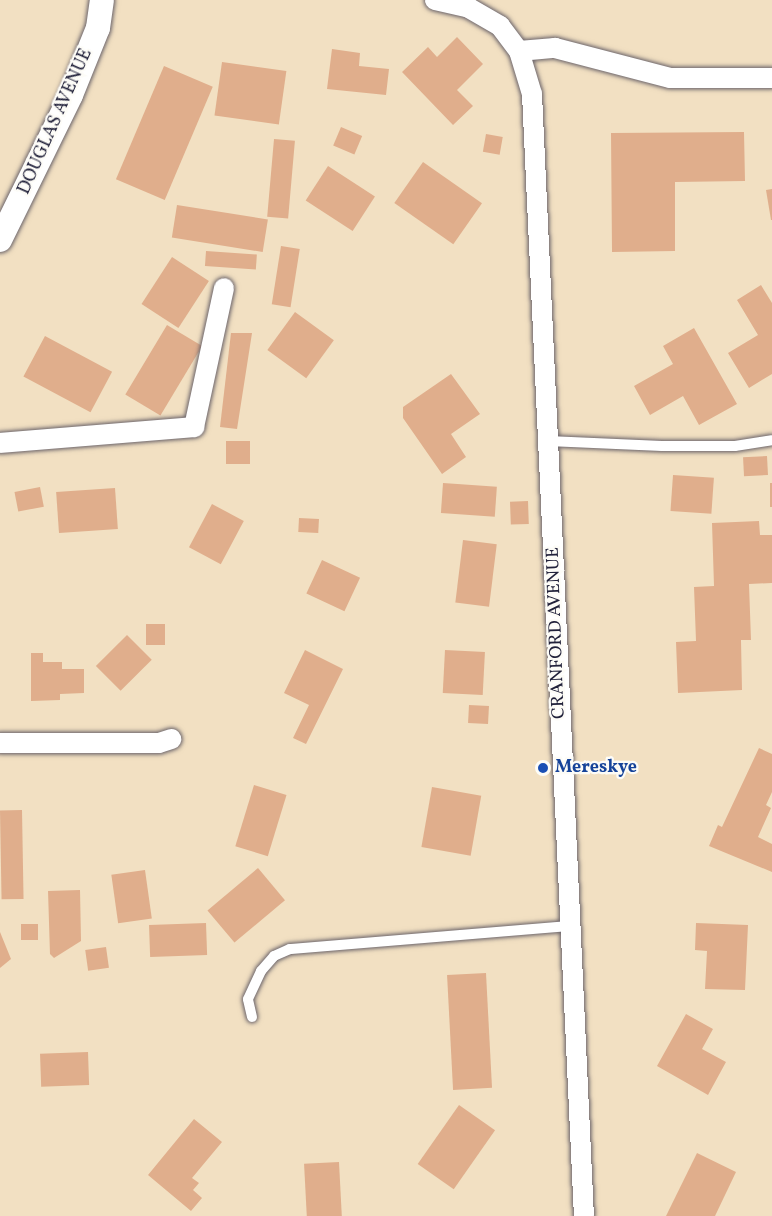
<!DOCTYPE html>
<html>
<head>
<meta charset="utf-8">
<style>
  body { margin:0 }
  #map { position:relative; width:772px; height:1216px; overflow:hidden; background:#f2e0c2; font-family:Vollkorn,serif }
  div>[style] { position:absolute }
  .building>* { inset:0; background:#e0ae8c; transform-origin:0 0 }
  .roads { filter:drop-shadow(0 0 2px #6b646a) drop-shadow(0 0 2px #6b646a) }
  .service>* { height:10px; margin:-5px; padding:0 5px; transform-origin:5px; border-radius:5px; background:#fff }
  .minor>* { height:20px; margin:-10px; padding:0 10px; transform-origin:10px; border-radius:10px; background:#fff }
  .tertiary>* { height:24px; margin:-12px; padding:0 12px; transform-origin:12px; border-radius:12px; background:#fff }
  .dots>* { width:16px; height:16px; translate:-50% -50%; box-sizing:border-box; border:3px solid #fdfcf7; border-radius:50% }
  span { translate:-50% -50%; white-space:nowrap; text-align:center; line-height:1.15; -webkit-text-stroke:4.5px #fdfcf7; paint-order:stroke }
  .street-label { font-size:18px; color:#22223b }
  .transit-label { font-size:18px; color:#164399; font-weight:700 }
  .left { translate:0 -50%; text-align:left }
</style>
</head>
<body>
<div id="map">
  <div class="building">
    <i style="clip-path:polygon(457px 37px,483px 64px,457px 90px,473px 106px,453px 125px,402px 72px,428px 47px,437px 57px)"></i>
    <i style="clip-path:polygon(332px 49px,360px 53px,359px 66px,389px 69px,386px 95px,327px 89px)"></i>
    <i style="left:222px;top:62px;width:65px;height:54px;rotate:8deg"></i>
    <i style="left:164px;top:66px;width:53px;height:123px;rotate:23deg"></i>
    <i style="left:341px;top:127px;width:23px;height:20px;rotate:23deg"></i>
    <i style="clip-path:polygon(744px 132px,745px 181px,675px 182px,675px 251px,612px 252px,611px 133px)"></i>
    <i style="left:486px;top:134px;width:17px;height:18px;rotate:10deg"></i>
    <i style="left:274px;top:139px;width:21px;height:78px;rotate:5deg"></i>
    <i style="left:423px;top:162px;width:72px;height:50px;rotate:35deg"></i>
    <i style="left:328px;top:166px;width:56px;height:41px;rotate:33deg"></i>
    <i style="clip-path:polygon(772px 189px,772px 220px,771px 220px,766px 190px)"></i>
    <i style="left:177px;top:205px;width:92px;height:33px;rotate:9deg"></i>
    <i style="left:281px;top:246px;width:19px;height:59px;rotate:9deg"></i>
    <i style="left:206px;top:251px;width:51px;height:15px;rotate:4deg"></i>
    <i style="left:172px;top:257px;width:44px;height:56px;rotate:33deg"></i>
    <i style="clip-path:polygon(761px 285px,772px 303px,772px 374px,749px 388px,728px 353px,758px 335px,737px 300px)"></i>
    <i style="left:295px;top:312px;width:48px;height:47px;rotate:36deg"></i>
    <i style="left:167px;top:325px;width:41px;height:81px;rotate:31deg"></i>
    <i style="clip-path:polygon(694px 328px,737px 404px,699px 425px,683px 396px,650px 415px,634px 386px,673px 364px,663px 346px)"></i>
    <i style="clip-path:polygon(231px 333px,252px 333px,237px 429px,220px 427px)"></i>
    <i style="left:45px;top:336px;width:76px;height:46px;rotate:28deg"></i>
    <i style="clip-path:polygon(451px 374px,480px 414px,451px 434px,466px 457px,442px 474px,403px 418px,403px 407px)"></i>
    <i style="left:250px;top:441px;width:23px;height:24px;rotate:90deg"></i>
    <i style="left:767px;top:456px;width:19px;height:24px;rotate:87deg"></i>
    <i style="left:673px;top:475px;width:41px;height:36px;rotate:4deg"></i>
    <i style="left:443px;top:483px;width:54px;height:30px;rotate:4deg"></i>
    <i style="left:770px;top:483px;width:2px;height:24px"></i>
    <i style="left:40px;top:487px;width:20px;height:26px;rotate:79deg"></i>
    <i style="left:115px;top:488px;width:41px;height:59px;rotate:86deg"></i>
    <i style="left:528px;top:501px;width:23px;height:18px;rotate:88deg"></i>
    <i style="left:212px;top:504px;width:36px;height:49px;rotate:28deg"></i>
    <i style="left:299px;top:518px;width:20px;height:14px;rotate:3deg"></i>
    <i style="clip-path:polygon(759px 521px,760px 535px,772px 535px,772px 583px,749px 584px,751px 640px,741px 640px,742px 690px,678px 693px,676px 642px,696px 641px,694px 587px,714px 586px,712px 523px)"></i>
    <i style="left:463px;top:540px;width:34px;height:63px;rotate:7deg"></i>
    <i style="left:322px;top:560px;width:42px;height:37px;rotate:25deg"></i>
    <i style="left:146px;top:624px;width:19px;height:21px"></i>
    <i style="left:127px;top:635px;width:35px;height:44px;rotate:45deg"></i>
    <i style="clip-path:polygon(305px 650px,343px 669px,306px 744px,293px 738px,309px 705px,284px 693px)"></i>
    <i style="left:445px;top:650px;width:40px;height:43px;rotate:3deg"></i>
    <i style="clip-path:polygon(31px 653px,43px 653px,43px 662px,62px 662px,62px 669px,84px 669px,84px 693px,60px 694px,60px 700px,31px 701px)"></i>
    <i style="left:469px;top:705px;width:20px;height:18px;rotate:3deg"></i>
    <i style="clip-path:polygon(759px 748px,772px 754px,772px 792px,766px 805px,771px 808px,758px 837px,772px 844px,772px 872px,709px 846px,718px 825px,722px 827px)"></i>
    <i style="left:254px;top:785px;width:34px;height:64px;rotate:17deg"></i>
    <i style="left:432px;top:787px;width:50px;height:61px;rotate:10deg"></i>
    <i style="left:22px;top:810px;width:89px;height:22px;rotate:89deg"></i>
    <i style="left:258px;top:868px;width:42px;height:66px;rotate:50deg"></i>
    <i style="left:145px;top:870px;width:49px;height:34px;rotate:82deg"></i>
    <i style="clip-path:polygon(80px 890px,81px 941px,54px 958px,50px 954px,48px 891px)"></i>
    <i style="left:206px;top:923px;width:32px;height:57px;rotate:88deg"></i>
    <i style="clip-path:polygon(696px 923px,748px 925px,745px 990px,705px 989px,707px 951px,695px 950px)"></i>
    <i style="left:21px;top:924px;width:17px;height:16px"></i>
    <i style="clip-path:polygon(0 932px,11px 959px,0 968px)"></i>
    <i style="left:106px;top:947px;width:21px;height:21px;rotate:82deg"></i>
    <i style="left:486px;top:973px;width:115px;height:39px;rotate:87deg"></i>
    <i style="clip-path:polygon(686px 1014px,713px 1029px,702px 1049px,726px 1062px,708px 1095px,657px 1066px)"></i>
    <i style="left:88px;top:1052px;width:33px;height:48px;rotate:88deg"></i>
    <i style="left:459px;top:1105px;width:44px;height:72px;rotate:35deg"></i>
    <i style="clip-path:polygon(194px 1119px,222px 1142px,192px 1178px,199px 1183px,193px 1190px,202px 1198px,191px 1211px,148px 1175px)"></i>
    <i style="clip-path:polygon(697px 1153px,736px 1172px,715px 1216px,666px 1216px)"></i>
    <i style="left:339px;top:1162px;width:54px;height:35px;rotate:87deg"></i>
  </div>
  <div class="roads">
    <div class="service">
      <i style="left:548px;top:441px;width:114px;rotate:2.5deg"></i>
      <i style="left:662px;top:446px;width:73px"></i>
      <i style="left:735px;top:446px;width:37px;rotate:-9deg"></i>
      <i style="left:252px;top:1017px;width:18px;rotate:-103deg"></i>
      <i style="left:248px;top:999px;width:31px;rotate:-65deg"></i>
      <i style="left:261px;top:971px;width:20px;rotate:-49deg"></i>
      <i style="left:274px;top:956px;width:17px;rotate:-24deg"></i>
      <i style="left:290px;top:949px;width:281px;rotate:-4.7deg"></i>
    </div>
    <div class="minor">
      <i style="left:435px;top:0;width:35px;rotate:13deg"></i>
      <i style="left:469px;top:8px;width:36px;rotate:30deg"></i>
      <i style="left:500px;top:26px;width:31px;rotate:53deg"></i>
      <i style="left:519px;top:51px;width:45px;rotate:73.2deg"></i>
      <i style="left:532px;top:94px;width:1123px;rotate:87.35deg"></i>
      <i style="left:519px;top:51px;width:36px;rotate:-5deg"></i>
      <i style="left:555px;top:48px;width:119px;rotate:14.6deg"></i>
      <i style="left:670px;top:78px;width:102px"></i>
      <i style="left:0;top:443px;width:195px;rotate:-4.7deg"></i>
      <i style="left:194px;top:427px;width:142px;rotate:-77.8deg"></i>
      <i style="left:0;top:743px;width:159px"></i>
      <i style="left:159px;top:743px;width:13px;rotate:-18deg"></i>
    </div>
    <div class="tertiary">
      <i style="left:0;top:240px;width:161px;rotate:-63.9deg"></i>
      <i style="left:71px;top:95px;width:72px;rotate:-68.1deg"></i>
      <i style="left:98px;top:28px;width:28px;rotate:-82deg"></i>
    </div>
  </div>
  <div class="dots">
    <i style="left:543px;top:768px;background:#1a4fb4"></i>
  </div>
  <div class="street-label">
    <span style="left:56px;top:122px;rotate:-66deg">DOUGLAS AVENUE</span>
    <span style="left:557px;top:633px;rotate:-92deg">CRANFORD AVENUE</span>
  </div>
  <div class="transit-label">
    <span class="left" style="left:555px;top:768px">Mereskye</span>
  </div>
</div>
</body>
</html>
